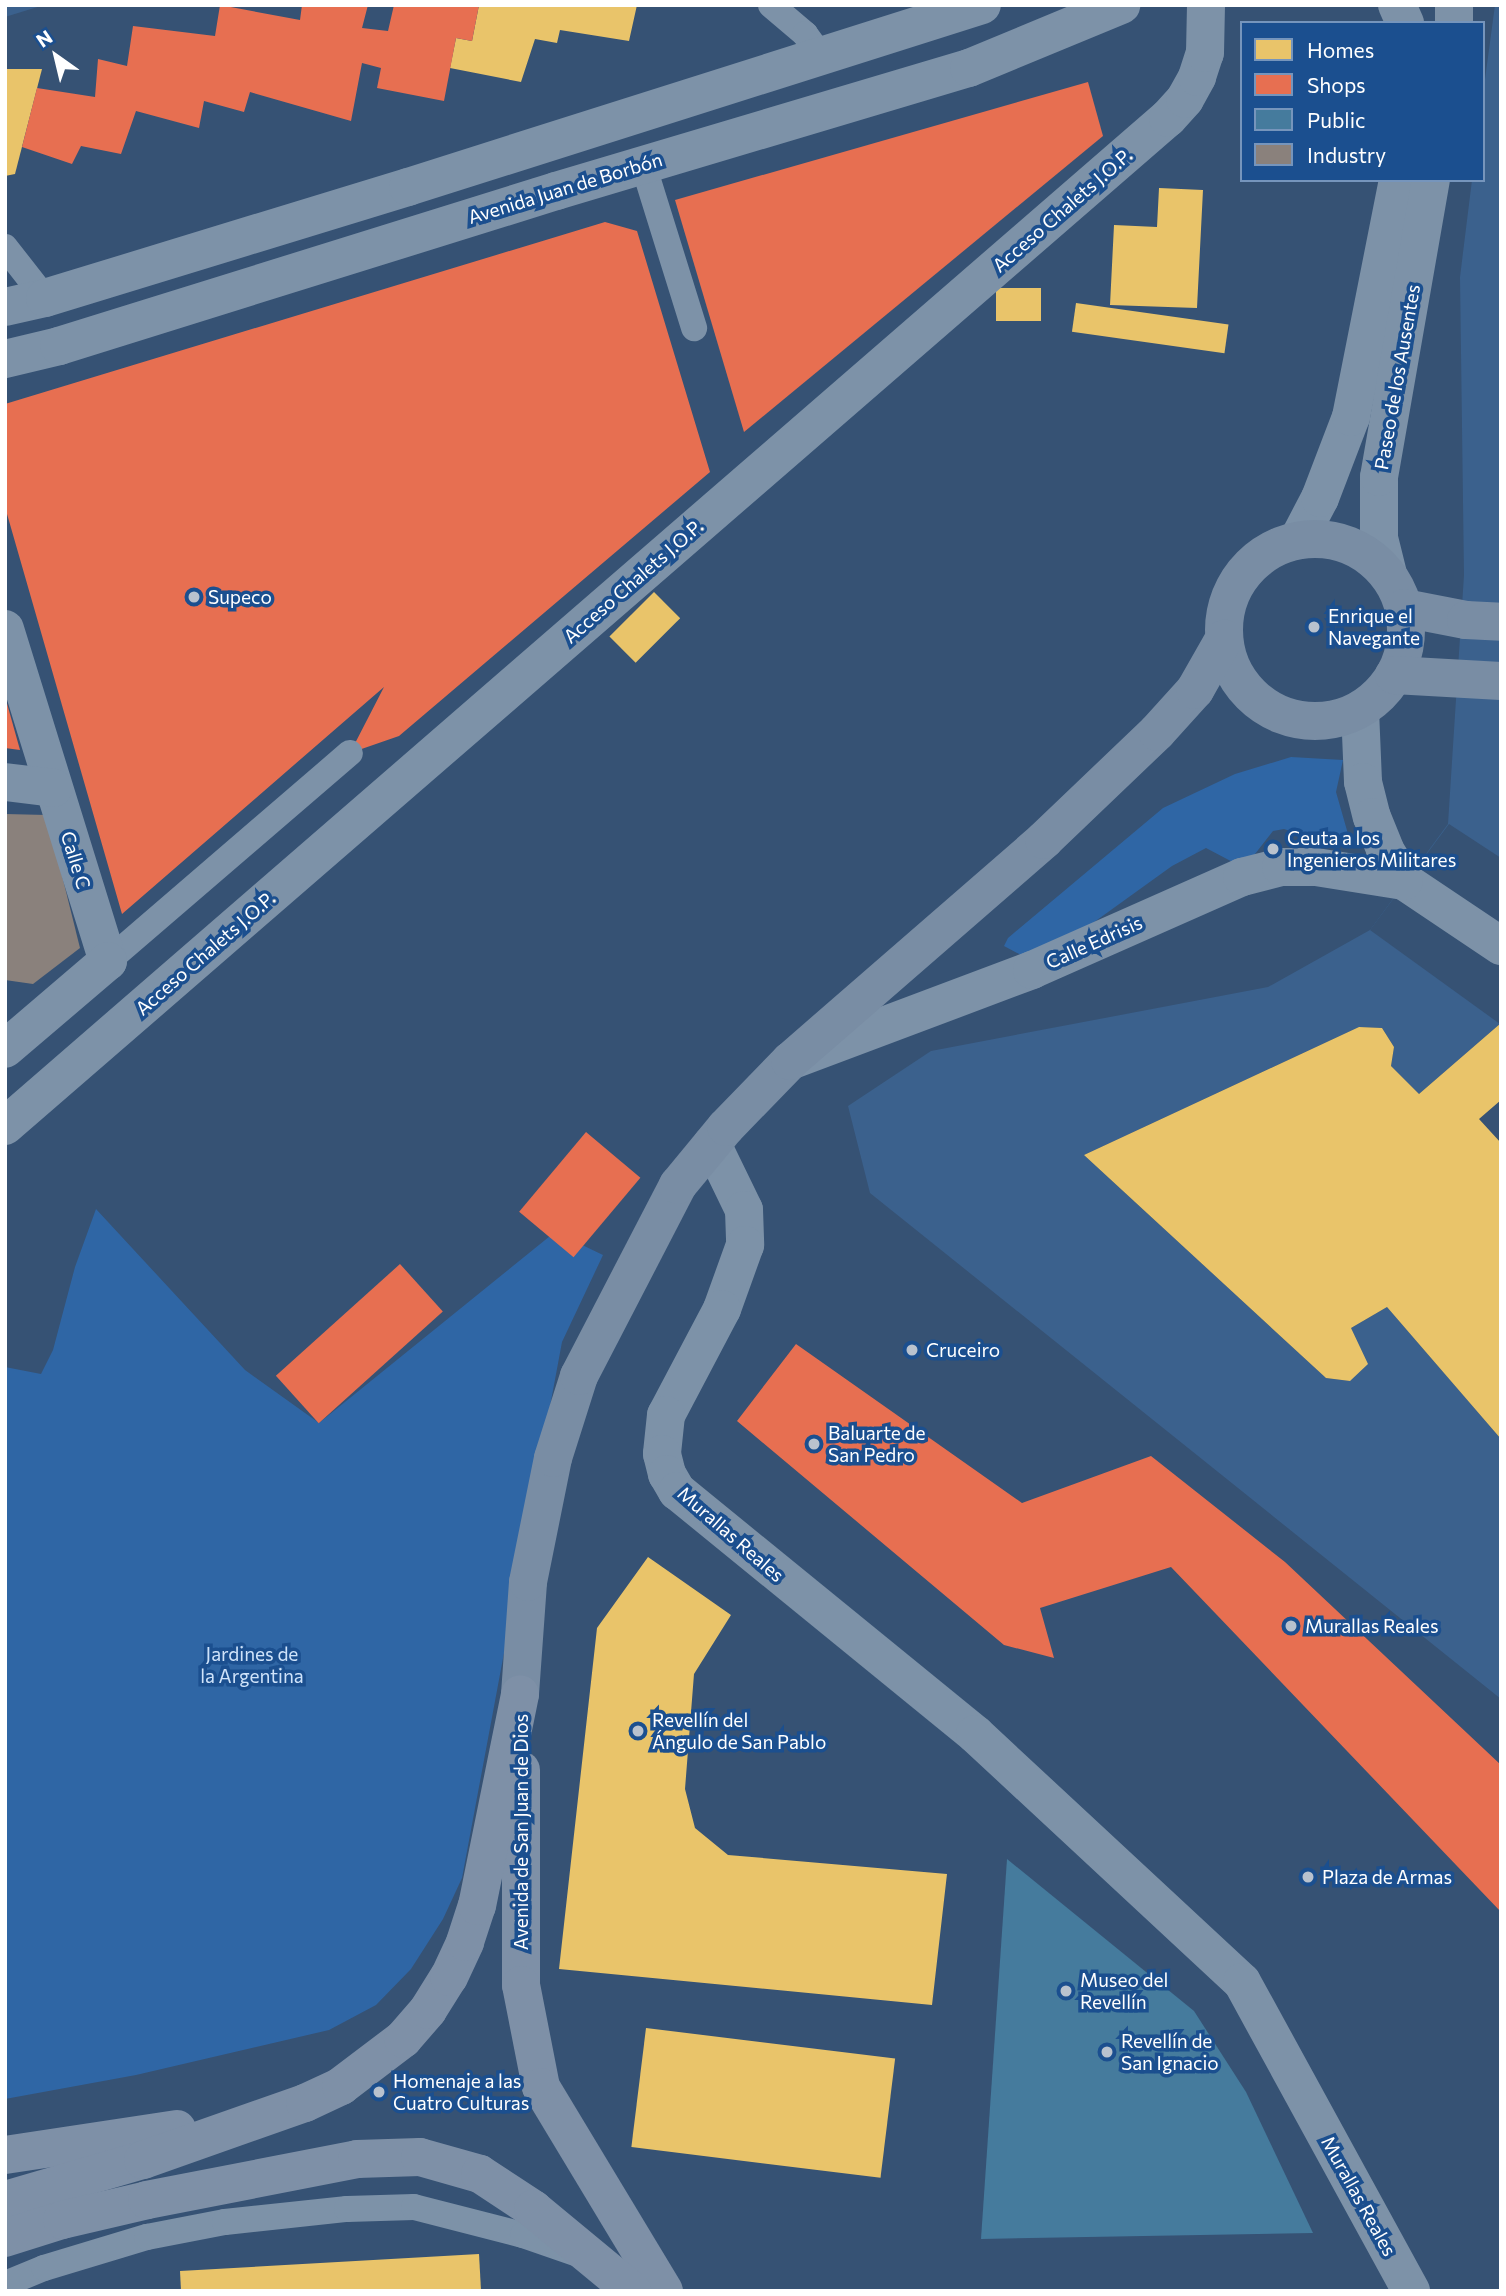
<!DOCTYPE html>
<meta charset="utf-8">
<style>
body{margin:0}
#map{position:relative;width:1506px;height:2296px;overflow:hidden;background:#365274;font-family:Commissioner,sans-serif}
div>[style]{position:absolute}
.green>*{inset:0;background:#2f66a5}
.water>*{inset:0;background:#3b618d}
.pier>*{inset:0;background:#365274}
.homes>*{inset:0;background:#e9c46a;transform-origin:0 0}
.shops>*{inset:0;background:#e76f51;transform-origin:0 0}
.public>*{inset:0;background:#457b9d}
.industry>*{inset:0;background:#8a817c}
.service>*{height:26px;margin:-13px;padding:0 13px;transform-origin:13px;border-radius:13px;background:#7d92a8}
.pedestrian>*{height:38px;margin:-19px;padding:0 19px;transform-origin:19px;border-radius:19px;background:#7d92a8}
.minor>*{height:38px;margin:-19px;padding:0 19px;transform-origin:19px;border-radius:19px;background:#7d92a8}
.tertiary>*{height:38px;margin:-19px;padding:0 19px;transform-origin:19px;border-radius:19px;background:#7d92a8}
.secondary>*{height:38px;margin:-19px;padding:0 19px;transform-origin:19px;border-radius:19px;background:#798da4}
.secondary>.ring{margin:-19px;padding:0;box-sizing:content-box;background:none;border:38px solid #798da4;border-radius:50%}
.trunk>*{height:38px;margin:-19px;padding:0 19px;transform-origin:19px;border-radius:19px;background:#7e90a7}
.dots>*{width:19px;height:19px;translate:-50% -50%;box-sizing:border-box;border:4px solid #1b4f8f;border-radius:50%}
span{translate:-50% -50%;white-space:nowrap;text-align:center;line-height:1.15;-webkit-text-stroke:7px #1b4f8f;paint-order:stroke}
.street-label{font-size:19px;color:#fff}
.poi-label{font-size:19px;color:#fff}
.left{translate:0 -50%;text-align:left}
.park-label{font-size:19px;color:#cfe3fa}
.frame{position:absolute;inset:0;border:7px solid #fff;pointer-events:none}
.legend{position:absolute;left:1240px;top:21px;width:245px;height:161px;box-sizing:border-box;background:#1b4f8f;border:2px solid #7695bc;margin:0;padding:9px 12px;list-style:none;font-size:21px;color:#fff}
.legend li{display:flex;align-items:center;gap:14px;height:35px}
.legend b{width:35px;border:2px solid #7695bc}
.north{position:absolute;left:21px;top:21px;width:70px;height:70px;-webkit-text-stroke:5px #1b4f8f;paint-order:stroke;rotate:326deg;font-size:19px;font-weight:700;line-height:28px;text-align:center;color:#fff}
.north::after{content:'';display:block;margin:auto;width:24px;height:32px;background:#fff;clip-path:polygon(50% 0,100% 100%,50% 72%,0 100%)}
</style>
<div id="map">
<div class="green">
<div style="clip-path:polygon(1291px 757px,1343px 760px,1336px 792px,1350px 841px,1333px 845px,1284px 829px,1273px 831px,1244px 868px,1206px 848px,1172px 866px,1072px 938px,1021px 955px,1004px 946px,1008px 938px,1163px 808px,1235px 774px)"></div>
<div style="clip-path:polygon(96px 1209px,245px 1370px,319px 1423px,555px 1232px,603px 1255px,562px 1342px,462px 1878px,443px 1919px,411px 1969px,376px 2005px,329px 2030px,136px 2075px,5px 2099px,5px 1367px,41px 1374px,53px 1350px,75px 1267px)"></div>
</div>
<div class="water">
<div style="clip-path:polygon(5px 5px,44px 5px,5px 17px)"></div>
<div style="clip-path:polygon(1495px 5px,1501px 5px,1501px 1023px,1419px 1094px,1391px 1066px,1394px 1047px,1382px 1028px,1359px 1027px,1084px 1155px,1326px 1378px,1350px 1381px,1351px 1328px,1387px 1307px,1501px 1439px,1501px 1699px,870px 1193px,848px 1106px,931px 1051px,1268px 987px,1370px 930px,1448px 824px,1464px 575px,1460px 277px,1472px 180px,1483px 180px,1483px 94px)"></div>
</div>
<div class="pier">
<div style="clip-path:polygon(1449px 824px,1501px 858px,1500px 1024px,1370px 930px)"></div>
</div>
<div class="homes">
<div style="clip-path:polygon(479px 5px,637px 5px,629px 41px,560px 30px,557px 43px,535px 39px,521px 82px,450px 68px,456px 38px,472px 41px)"></div>
<div style="clip-path:polygon(5px 69px,42px 69px,15px 174px,5px 176px)"></div>
<div style="clip-path:polygon(1159px 188px,1203px 190px,1197px 308px,1110px 305px,1114px 225px,1157px 227px)"></div>
<div style="left:1041px;top:288px;width:33px;height:45px;rotate:90deg"></div>
<div style="left:1076px;top:303px;width:154px;height:29px;rotate:8deg"></div>
<div style="left:654px;top:592px;width:37px;height:63px;rotate:45deg"></div>
<div style="clip-path:polygon(1501px 1023px,1501px 1100px,1479px 1119px,1501px 1143px,1501px 1439px,1387px 1307px,1351px 1328px,1368px 1364px,1350px 1381px,1326px 1378px,1084px 1155px,1359px 1027px,1382px 1028px,1394px 1047px,1391px 1066px,1419px 1094px)"></div>
<div style="clip-path:polygon(648px 1557px,731px 1615px,694px 1674px,685px 1789px,695px 1828px,728px 1855px,947px 1874px,932px 2005px,559px 1969px,597px 1628px)"></div>
<div style="left:646px;top:2028px;width:251px;height:120px;rotate:7deg"></div>
<div style="clip-path:polygon(479px 2254px,481px 2290px,181px 2291px,180px 2271px)"></div>
</div>
<div class="shops">
<div style="clip-path:polygon(220px 5px,300px 20px,302px 5px,368px 5px,362px 28px,388px 31px,394px 5px,479px 5px,472px 41px,456px 38px,444px 101px,377px 88px,381px 68px,362px 63px,351px 121px,250px 92px,244px 112px,204px 101px,199px 128px,136px 111px,121px 154px,81px 146px,72px 164px,22px 147px,37px 88px,95px 97px,98px 59px,127px 66px,133px 26px,215px 36px)"></div>
<div style="clip-path:polygon(1088px 82px,1103px 136px,744px 432px,675px 200px)"></div>
<div style="clip-path:polygon(605px 222px,637px 231px,710px 472px,399px 736px,350px 753px,384px 687px,122px 914px,5px 507px,5px 404px)"></div>
<div style="clip-path:polygon(6px 700px,20px 750px,5px 748px)"></div>
<div style="left:586px;top:1132px;width:71px;height:104px;rotate:40deg"></div>
<div style="left:400px;top:1264px;width:64px;height:167px;rotate:48deg"></div>
<div style="clip-path:polygon(796px 1344px,1022px 1503px,1151px 1456px,1285px 1562px,1501px 1765px,1501px 1912px,1171px 1567px,1040px 1608px,1054px 1658px,1004px 1645px,737px 1421px)"></div>
</div>
<div class="public">
<div style="clip-path:polygon(1007px 1859px,1194px 2011px,1246px 2092px,1313px 2233px,981px 2239px)"></div>
</div>
<div class="industry">
<div style="clip-path:polygon(5px 814px,47px 815px,80px 948px,33px 984px,5px 980px)"></div>
</div>
<div class="service">
<div style="left:771px;top:5px;width:45px;rotate:40.5deg"></div>
<div style="left:805px;top:34px;width:27px;rotate:54deg"></div>
<div style="left:643px;top:164px;width:172px;rotate:72.7deg"></div>
<div style="left:5px;top:247px;width:65px;rotate:51.9deg"></div>
<div style="left:108px;top:961px;width:319px;rotate:-40.7deg"></div>
<div style="left:5px;top:2284px;width:42px;rotate:-22.3deg"></div>
<div style="left:44px;top:2268px;width:108px;rotate:-16.8deg"></div>
<div style="left:147px;top:2237px;width:79px;rotate:-10.9deg"></div>
<div style="left:225px;top:2222px;width:123px;rotate:-6.1deg"></div>
<div style="left:347px;top:2209px;width:67px;rotate:-1.7deg"></div>
<div style="left:414px;top:2207px;width:113px;rotate:14.4deg"></div>
<div style="left:523px;top:2235px;width:55px;rotate:19.1deg"></div>
</div>
<div class="pedestrian">
<div style="left:712px;top:1144px;width:73px;rotate:64.1deg"></div>
<div style="left:744px;top:1210px;width:35px;rotate:88deg"></div>
<div style="left:745px;top:1245px;width:68px;rotate:109.8deg"></div>
<div style="left:722px;top:1309px;width:120px;rotate:117.8deg"></div>
<div style="left:666px;top:1415px;width:39px;rotate:96deg"></div>
<div style="left:662px;top:1454px;width:21px;rotate:76deg"></div>
<div style="left:667px;top:1474px;width:20px;rotate:60deg"></div>
<div style="left:677px;top:1491px;width:385px;rotate:39.2deg"></div>
<div style="left:975px;top:1734px;width:364px;rotate:42.9deg"></div>
<div style="left:1242px;top:1982px;width:352px;rotate:61.3deg"></div>
</div>
<div class="minor">
<div style="left:1397px;top:5px;width:20px;rotate:66deg"></div>
<div style="left:1454px;top:23px;width:18px;rotate:-90deg"></div>
<div style="left:5px;top:307px;width:41px;rotate:-12.7deg"></div>
<div style="left:45px;top:298px;width:380px;rotate:-17deg"></div>
<div style="left:408px;top:187px;width:602px;rotate:-17.59deg"></div>
<div style="left:5px;top:359px;width:56px;rotate:-13.5deg"></div>
<div style="left:59px;top:346px;width:521px;rotate:-17.32deg"></div>
<div style="left:556px;top:191px;width:431px;rotate:-16.6deg"></div>
<div style="left:969px;top:68px;width:165px;rotate:-22.5deg"></div>
<div style="left:1298px;top:540px;width:47px;rotate:-62.4deg"></div>
<div style="left:1320px;top:498px;width:87px;rotate:-69.1deg"></div>
<div style="left:1351px;top:417px;width:242px;rotate:-78.8deg"></div>
<div style="left:1388px;top:574px;width:37px;rotate:-104deg"></div>
<div style="left:1379px;top:538px;width:61px;rotate:-90deg"></div>
<div style="left:1379px;top:477px;width:302px;rotate:-80.1deg"></div>
<div style="left:5px;top:629px;width:348px;rotate:72.8deg"></div>
<div style="left:108px;top:961px;width:135px;rotate:139.5deg"></div>
<div style="left:5px;top:782px;width:49px;rotate:7deg"></div>
<div style="left:5px;top:1126px;width:1539px;rotate:-40.92deg"></div>
<div style="left:1168px;top:118px;width:25px;rotate:-48deg"></div>
<div style="left:1185px;top:99px;width:25px;rotate:-61deg"></div>
<div style="left:1197px;top:77px;width:25px;rotate:-72deg"></div>
<div style="left:1205px;top:53px;width:48px;rotate:-88.8deg"></div>
</div>
<div class="tertiary">
<div style="left:1360px;top:710px;width:72px;rotate:87.6deg"></div>
<div style="left:1363px;top:782px;width:36px;rotate:76deg"></div>
<div style="left:1372px;top:817px;width:35px;rotate:68deg"></div>
<div style="left:1385px;top:850px;width:36px;rotate:58deg"></div>
<div style="left:1404px;top:881px;width:117px;rotate:33.8deg"></div>
<div style="left:790px;top:1061px;width:259px;rotate:-20.6deg"></div>
<div style="left:1032px;top:970px;width:230px;rotate:-23.9deg"></div>
<div style="left:1242px;top:877px;width:40px;rotate:-14.4deg"></div>
<div style="left:1281px;top:867px;width:35px"></div>
<div style="left:1316px;top:867px;width:89px;rotate:9deg"></div>
</div>
<div class="secondary">
<div class="ring" style="left:1224px;top:539px;width:144px;height:144px"></div>
<div style="left:1404px;top:608px;width:63px;rotate:11deg"></div>
<div style="left:1466px;top:620px;width:35px;rotate:3deg"></div>
<div style="left:1394px;top:675px;width:107px;rotate:3.2deg"></div>
<div style="left:520px;top:1694px;width:112px;rotate:-85.9deg"></div>
<div style="left:528px;top:1582px;width:126px;rotate:-78.6deg"></div>
<div style="left:553px;top:1458px;width:86px;rotate:-72.4deg"></div>
<div style="left:579px;top:1376px;width:215px;rotate:-62.6deg"></div>
<div style="left:678px;top:1185px;width:75px;rotate:-50.4deg"></div>
<div style="left:726px;top:1127px;width:92px;rotate:-45.9deg"></div>
<div style="left:790px;top:1061px;width:337px;rotate:-41deg"></div>
<div style="left:1044px;top:840px;width:156px;rotate:-43.7deg"></div>
<div style="left:1157px;top:732px;width:57px;rotate:-47.9deg"></div>
<div style="left:1195px;top:690px;width:59px;rotate:-60.4deg"></div>
</div>
<div class="trunk">
<div style="left:521px;top:1770px;width:215px;rotate:90deg"></div>
<div style="left:521px;top:1985px;width:104px;rotate:78.9deg"></div>
<div style="left:541px;top:2087px;width:238px;rotate:58.9deg"></div>
<div style="left:5px;top:2155px;width:174px;rotate:-8.6deg"></div>
<div style="left:5px;top:2200px;width:144px;rotate:-16.2deg"></div>
<div style="left:143px;top:2160px;width:172px;rotate:-19.4deg"></div>
<div style="left:305px;top:2103px;width:40px;rotate:-25deg"></div>
<div style="left:341px;top:2086px;width:78px;rotate:-37.2deg"></div>
<div style="left:403px;top:2039px;width:38px;rotate:-49deg"></div>
<div style="left:428px;top:2010px;width:39px;rotate:-58deg"></div>
<div style="left:449px;top:1977px;width:38px;rotate:-65deg"></div>
<div style="left:465px;top:1942px;width:38px;rotate:-72deg"></div>
<div style="left:477px;top:1906px;width:216px;rotate:-78.5deg"></div>
<div style="left:5px;top:2238px;width:60px;rotate:-17.5deg"></div>
<div style="left:62px;top:2220px;width:87px;rotate:-13.2deg"></div>
<div style="left:147px;top:2200px;width:214px;rotate:-11deg"></div>
<div style="left:357px;top:2159px;width:63px;rotate:-1.8deg"></div>
<div style="left:420px;top:2157px;width:62px;rotate:15.8deg"></div>
<div style="left:480px;top:2174px;width:64px;rotate:33.4deg"></div>
<div style="left:533px;top:2209px;width:129px;rotate:39.6deg"></div>
</div>
<div class="dots">
<div style="left:194px;top:597px;background:#b9c2ce"></div>
<div style="left:1314px;top:627px;background:#b9c2ce"></div>
<div style="left:1273px;top:849px;background:#b9c2ce"></div>
<div style="left:912px;top:1350px;background:#b9c2ce"></div>
<div style="left:814px;top:1444px;background:#b9c2ce"></div>
<div style="left:1291px;top:1626px;background:#b9c2ce"></div>
<div style="left:638px;top:1731px;background:#b9c2ce"></div>
<div style="left:1308px;top:1877px;background:#b9c2ce"></div>
<div style="left:1066px;top:1991px;background:#b9c2ce"></div>
<div style="left:1107px;top:2052px;background:#b9c2ce"></div>
<div style="left:379px;top:2092px;background:#b9c2ce"></div>
</div>
<div class="street-label">
<span style="left:565px;top:188px;rotate:-17deg">Avenida Juan de Borbón</span>
<span style="left:1062px;top:210px;rotate:-41deg">Acceso Chalets J.O.P.</span>
<span style="left:1397px;top:377px;rotate:-80deg">Paseo de los Ausentes</span>
<span style="left:633px;top:581px;rotate:-41deg">Acceso Chalets J.O.P.</span>
<span style="left:76px;top:860px;rotate:73deg">Calle C</span>
<span style="left:1094px;top:942px;rotate:-24deg">Calle Edrisis</span>
<span style="left:205px;top:953px;rotate:-41deg">Acceso Chalets J.O.P.</span>
<span style="left:731px;top:1534px;rotate:41deg">Murallas Reales</span>
<span style="left:521px;top:1832px;rotate:-90deg">Avenida de San Juan de Dios</span>
<span style="left:1359px;top:2196px;rotate:61deg">Murallas Reales</span>
</div>
<div class="poi-label">
<span class="left" style="left:208px;top:597px">Supeco</span>
<span class="left" style="left:1328px;top:627px">Enrique el<br>Navegante</span>
<span class="left" style="left:1287px;top:849px">Ceuta a los<br>Ingenieros Militares</span>
<span class="left" style="left:926px;top:1350px">Cruceiro</span>
<span class="left" style="left:828px;top:1444px">Baluarte de<br>San Pedro</span>
<span class="left" style="left:1305px;top:1626px">Murallas Reales</span>
<span class="left" style="left:652px;top:1731px">Revellín del<br>Ángulo de San Pablo</span>
<span class="left" style="left:1322px;top:1877px">Plaza de Armas</span>
<span class="left" style="left:1080px;top:1991px">Museo del<br>Revellín</span>
<span class="left" style="left:1121px;top:2052px">Revellín de<br>San Ignacio</span>
<span class="left" style="left:393px;top:2092px">Homenaje a las<br>Cuatro Culturas</span>
</div>
<div class="park-label">
<span style="left:252px;top:1665px">Jardines de<br>la Argentina</span>
</div>
<div class="frame"></div>
<ul class="legend">
<li><b style="height:19px;background:#e9c46a"></b>Homes</li>
<li><b style="height:19px;background:#e76f51"></b>Shops</li>
<li><b style="height:19px;background:#457b9d"></b>Public</li>
<li><b style="height:19px;background:#8a817c"></b>Industry</li>
</ul>
<div class="north">N</div>
</div>
